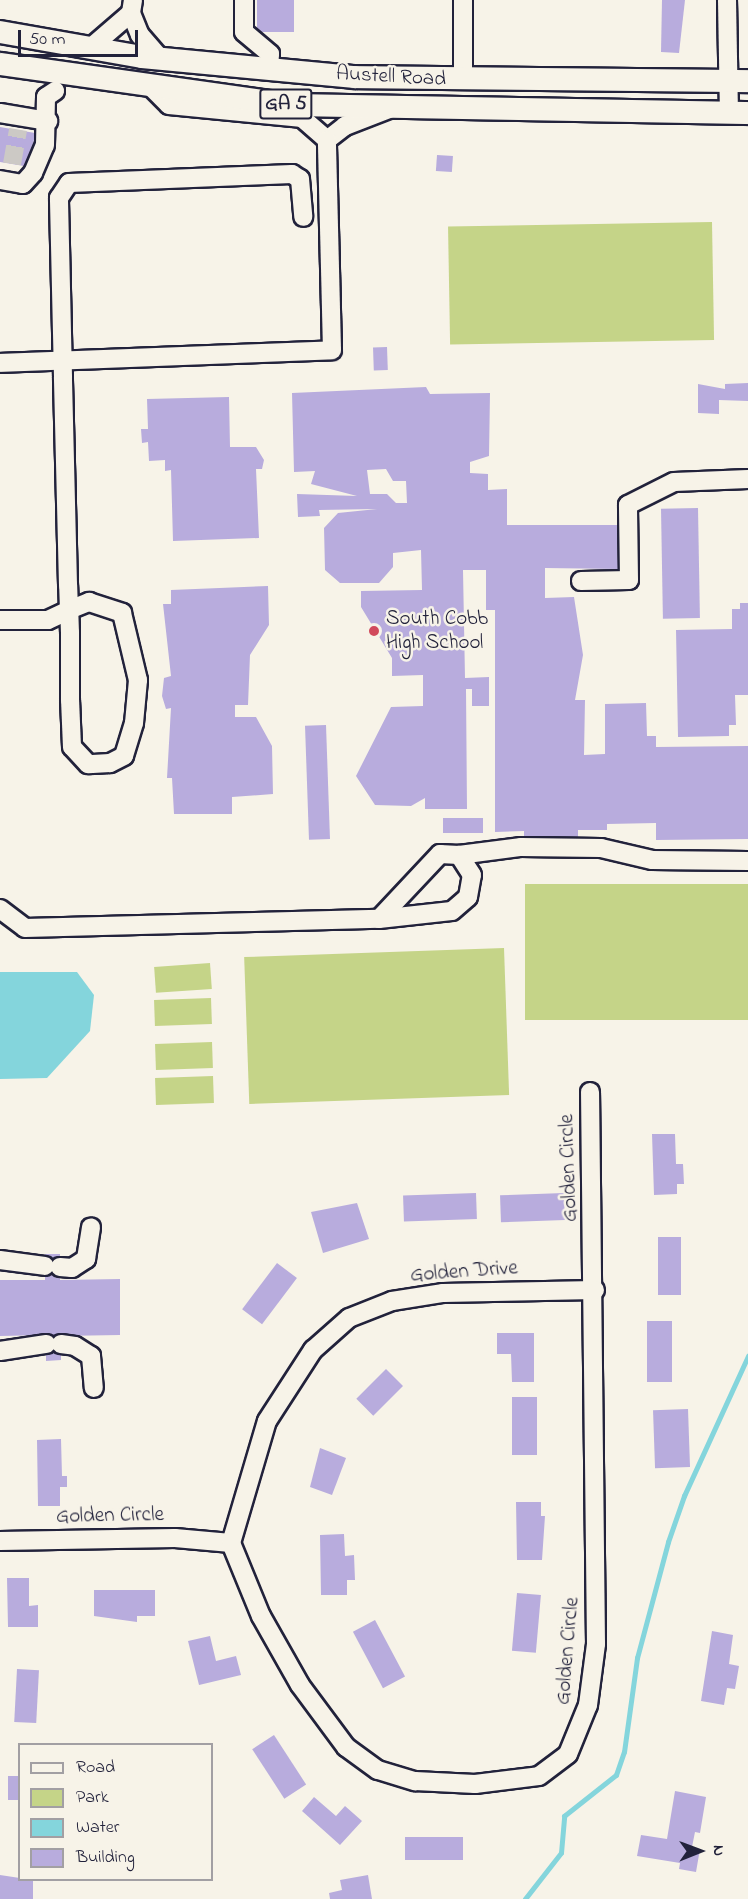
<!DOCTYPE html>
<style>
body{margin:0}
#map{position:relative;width:748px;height:1899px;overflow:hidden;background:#f7f3e8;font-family:"Indie Flower",sans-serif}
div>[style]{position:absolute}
.green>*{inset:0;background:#c5d488;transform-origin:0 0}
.water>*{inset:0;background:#84d5dc}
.stream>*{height:4.5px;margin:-2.25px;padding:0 2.25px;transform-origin:2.25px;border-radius:2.25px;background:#84d5dc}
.building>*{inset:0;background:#b8acdd;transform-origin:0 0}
.minor-tunnel>*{height:18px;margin-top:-9px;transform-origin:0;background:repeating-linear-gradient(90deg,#ccc9c5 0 18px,transparent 0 27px)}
.roads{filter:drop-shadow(2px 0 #22223b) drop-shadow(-2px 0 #22223b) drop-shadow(0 2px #22223b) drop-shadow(0 -2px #22223b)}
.minor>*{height:18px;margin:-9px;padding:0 9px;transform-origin:9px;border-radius:9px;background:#f7f3e8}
.major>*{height:22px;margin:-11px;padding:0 11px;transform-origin:11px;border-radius:11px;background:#f7f3e8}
.dots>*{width:16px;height:16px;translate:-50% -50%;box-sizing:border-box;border:3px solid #f7f3e8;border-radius:50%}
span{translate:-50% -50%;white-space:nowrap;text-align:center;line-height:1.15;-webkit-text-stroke:5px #f7f3e8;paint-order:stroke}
.shield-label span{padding:2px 4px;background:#f7f3e8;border:2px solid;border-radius:4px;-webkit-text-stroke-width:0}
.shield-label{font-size:20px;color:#22223b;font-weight:700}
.street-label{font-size:21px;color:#22223b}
.poi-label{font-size:21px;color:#22223b}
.left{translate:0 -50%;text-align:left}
.legend{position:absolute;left:18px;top:1743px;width:195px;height:138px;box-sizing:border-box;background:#f7f3e8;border:2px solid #a29fa3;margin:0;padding:8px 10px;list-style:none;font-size:18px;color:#22223b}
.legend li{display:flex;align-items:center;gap:12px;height:30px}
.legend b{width:30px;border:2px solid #a29fa3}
.north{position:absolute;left:670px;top:1821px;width:60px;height:60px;-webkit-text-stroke:4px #f7f3e8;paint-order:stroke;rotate:89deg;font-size:16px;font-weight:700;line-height:24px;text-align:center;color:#22223b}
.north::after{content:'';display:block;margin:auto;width:21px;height:27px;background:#22223b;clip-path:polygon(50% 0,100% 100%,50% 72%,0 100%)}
.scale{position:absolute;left:18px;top:30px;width:120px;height:27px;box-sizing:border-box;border:3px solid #22223b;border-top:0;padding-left:8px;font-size:18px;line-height:21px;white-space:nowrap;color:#22223b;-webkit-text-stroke:4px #f7f3e8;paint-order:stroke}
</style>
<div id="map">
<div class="green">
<div style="left:712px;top:222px;width:118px;height:264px;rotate:89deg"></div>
<div style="left:748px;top:884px;width:136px;height:223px;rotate:90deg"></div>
<div style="left:504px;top:948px;width:147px;height:260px;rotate:88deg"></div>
<div style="left:210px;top:963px;width:26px;height:56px;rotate:86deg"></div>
<div style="left:211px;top:998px;width:26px;height:57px;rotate:88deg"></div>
<div style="left:212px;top:1042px;width:26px;height:57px;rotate:88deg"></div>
<div style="left:213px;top:1076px;width:27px;height:58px;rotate:88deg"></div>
</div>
<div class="water">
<div style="clip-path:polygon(0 972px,77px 972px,94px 995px,90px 1031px,47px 1078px,0 1079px)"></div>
</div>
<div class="stream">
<div style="left:525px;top:1899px;width:58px;rotate:-52deg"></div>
<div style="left:561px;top:1853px;width:37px;rotate:-85deg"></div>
<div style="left:564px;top:1816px;width:66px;rotate:-38.3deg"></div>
<div style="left:616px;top:1775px;width:24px;rotate:-71deg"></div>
<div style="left:624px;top:1752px;width:95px;rotate:-82.1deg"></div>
<div style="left:637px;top:1658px;width:120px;rotate:-75deg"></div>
<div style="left:668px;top:1542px;width:49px;rotate:-70.8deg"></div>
<div style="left:684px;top:1496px;width:154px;rotate:-65.4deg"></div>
</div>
<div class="building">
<div style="left:257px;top:0;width:37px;height:32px"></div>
<div style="clip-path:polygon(662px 0,685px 0,679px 53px,661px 52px)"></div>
<div style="clip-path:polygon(0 127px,35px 133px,30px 167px,0 162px)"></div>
<div style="left:437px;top:155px;width:16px;height:16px;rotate:4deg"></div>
<div style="left:387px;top:347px;width:23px;height:14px;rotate:88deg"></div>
<div style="clip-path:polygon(748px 383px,748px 401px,719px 400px,719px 414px,698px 413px,698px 384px,725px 389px,725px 384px)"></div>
<div style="clip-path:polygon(evenodd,426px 387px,430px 394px,490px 393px,489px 456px,470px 462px,470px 473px,488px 474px,488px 490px,507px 489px,507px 525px,617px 525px,618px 569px,545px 568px,545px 598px,574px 597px,583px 655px,575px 700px,585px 700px,584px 755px,605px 754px,605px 704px,646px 703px,647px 736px,656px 736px,656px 747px,748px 746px,748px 839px,656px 840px,656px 823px,607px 824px,607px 830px,578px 830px,578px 842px,524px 843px,524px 831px,495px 832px,495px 610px,486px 610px,486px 570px,463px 570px,465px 678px,489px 677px,489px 706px,472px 706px,472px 689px,466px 689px,467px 809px,425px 809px,425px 798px,411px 806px,375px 805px,356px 776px,391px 707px,423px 706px,423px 675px,392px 676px,392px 658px,361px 607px,361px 591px,422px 590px,421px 550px,393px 553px,393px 567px,379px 583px,340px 583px,325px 570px,324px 528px,338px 513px,377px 509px,319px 510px,320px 516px,298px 517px,297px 494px,357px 496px,311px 484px,315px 471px,294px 472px,292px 393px,426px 387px,386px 469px,393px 481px,406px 481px,407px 503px,396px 503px,387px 494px,370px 494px,367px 470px,386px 469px)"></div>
<div style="clip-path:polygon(229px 397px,230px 447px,256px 447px,264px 460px,262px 469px,256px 469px,259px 538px,173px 541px,171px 470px,165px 471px,165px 460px,149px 461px,148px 442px,142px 443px,141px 429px,148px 429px,147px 399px)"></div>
<div style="left:698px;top:508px;width:110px;height:37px;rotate:89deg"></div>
<div style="clip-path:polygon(268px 586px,269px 625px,250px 655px,248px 705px,235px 705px,235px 717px,256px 717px,272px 746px,273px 794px,232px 797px,232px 814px,174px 814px,172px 778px,167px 778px,171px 708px,166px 709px,162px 696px,164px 678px,171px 676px,163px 604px,171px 604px,171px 590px)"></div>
<div style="clip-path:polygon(740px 603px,748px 603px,748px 695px,735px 695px,736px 725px,729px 725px,729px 736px,678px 737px,676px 630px,732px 629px,732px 609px,740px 609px)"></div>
<div style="left:326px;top:725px;width:114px;height:21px;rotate:88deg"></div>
<div style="left:443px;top:818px;width:40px;height:15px"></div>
<div style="clip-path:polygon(652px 1134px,675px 1134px,676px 1164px,683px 1164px,684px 1184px,677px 1184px,677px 1194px,654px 1195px)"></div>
<div style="left:476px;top:1193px;width:26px;height:73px;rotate:88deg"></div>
<div style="left:564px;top:1193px;width:27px;height:64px;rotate:88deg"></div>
<div style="clip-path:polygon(357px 1203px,369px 1239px,323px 1253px,311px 1212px)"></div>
<div style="left:658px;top:1237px;width:23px;height:58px"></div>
<div style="clip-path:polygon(45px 1254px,60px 1254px,60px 1280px,120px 1279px,120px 1335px,61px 1336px,61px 1360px,46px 1361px,46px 1335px,0 1336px,0 1280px,45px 1280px)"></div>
<div style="left:277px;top:1263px;width:25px;height:58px;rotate:37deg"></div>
<div style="left:647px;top:1321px;width:25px;height:61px"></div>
<div style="clip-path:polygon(497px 1333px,534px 1333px,534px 1382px,512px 1382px,511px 1354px,497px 1354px)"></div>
<div style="left:386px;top:1369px;width:24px;height:42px;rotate:45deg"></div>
<div style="left:512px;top:1397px;width:25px;height:58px"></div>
<div style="left:688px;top:1409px;width:58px;height:35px;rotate:88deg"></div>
<div style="clip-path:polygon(61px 1439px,62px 1476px,67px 1476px,67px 1487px,60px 1487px,60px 1506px,38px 1506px,37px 1440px)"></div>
<div style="clip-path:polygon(320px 1448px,346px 1458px,332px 1495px,310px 1487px)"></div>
<div style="clip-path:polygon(516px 1502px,541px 1502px,541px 1516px,545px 1516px,542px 1560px,517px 1560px)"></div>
<div style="clip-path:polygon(344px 1534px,345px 1556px,354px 1555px,355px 1580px,347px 1580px,347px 1595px,321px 1595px,320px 1535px)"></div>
<div style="clip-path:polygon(7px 1578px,29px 1578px,29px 1606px,38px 1605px,38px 1627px,8px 1627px)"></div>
<div style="clip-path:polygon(94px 1590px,155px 1590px,155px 1616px,137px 1616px,137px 1622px,94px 1616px)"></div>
<div style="left:517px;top:1593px;width:24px;height:58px;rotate:5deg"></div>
<div style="left:375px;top:1620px;width:64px;height:25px;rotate:62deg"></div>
<div style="clip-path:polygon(712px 1631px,733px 1635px,729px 1664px,739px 1666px,735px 1689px,727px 1688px,724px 1705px,701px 1701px)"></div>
<div style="clip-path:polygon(210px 1636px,216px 1661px,236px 1656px,241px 1675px,199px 1685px,188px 1641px)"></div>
<div style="left:17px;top:1669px;width:22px;height:53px;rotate:3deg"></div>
<div style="left:274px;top:1735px;width:59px;height:26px;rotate:57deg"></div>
<div style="left:8px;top:1776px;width:12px;height:24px"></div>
<div style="clip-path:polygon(675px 1791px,706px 1797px,700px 1833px,695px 1832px,692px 1847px,700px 1849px,696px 1872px,679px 1869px,680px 1863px,637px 1856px,641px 1835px,667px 1839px)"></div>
<div style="clip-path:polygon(314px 1797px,336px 1816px,345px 1806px,362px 1821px,340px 1845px,302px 1811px)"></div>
<div style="left:405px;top:1837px;width:58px;height:23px"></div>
<div style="clip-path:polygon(0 1875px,33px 1880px,33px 1899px,0 1899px)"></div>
<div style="clip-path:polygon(368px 1875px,372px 1899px,330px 1899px,329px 1893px,342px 1890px,340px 1880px)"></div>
</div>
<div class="minor-tunnel">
<div style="left:12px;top:164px;width:35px;rotate:-80deg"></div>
</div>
<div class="roads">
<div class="minor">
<div style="left:133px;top:0;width:13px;rotate:99deg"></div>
<div style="left:131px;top:13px;width:24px;rotate:68deg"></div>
<div style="left:140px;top:35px;width:32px;rotate:49deg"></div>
<div style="left:244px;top:0;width:32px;rotate:90deg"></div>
<div style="left:244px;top:32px;width:34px;rotate:40deg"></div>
<div style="left:270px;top:54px;width:16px;rotate:94deg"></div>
<div style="left:727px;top:0;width:113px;rotate:89deg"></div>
<div style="left:89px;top:49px;width:55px;rotate:-40.6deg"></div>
<div style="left:463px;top:80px;width:80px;rotate:-90deg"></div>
<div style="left:151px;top:87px;width:25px;rotate:45deg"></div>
<div style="left:169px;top:105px;width:134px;rotate:5.6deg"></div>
<div style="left:302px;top:118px;width:33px;rotate:41deg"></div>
<div style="left:327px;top:140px;width:23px;rotate:-38deg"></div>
<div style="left:345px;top:126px;width:47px;rotate:-21.1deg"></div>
<div style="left:0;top:113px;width:49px;rotate:9.5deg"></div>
<div style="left:0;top:180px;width:23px;rotate:10deg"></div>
<div style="left:23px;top:184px;width:15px;rotate:-48deg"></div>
<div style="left:33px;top:173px;width:30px;rotate:-67deg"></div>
<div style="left:45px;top:145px;width:48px;rotate:-88.8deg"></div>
<div style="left:46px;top:97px;width:11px;rotate:-34deg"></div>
<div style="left:0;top:363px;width:332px;rotate:-2.2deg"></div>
<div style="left:332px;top:350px;width:210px;rotate:-91.4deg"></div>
<div style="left:581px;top:581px;width:48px;rotate:-1.2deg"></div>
<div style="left:629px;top:580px;width:75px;rotate:-90.8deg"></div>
<div style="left:628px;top:505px;width:51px;rotate:-26.6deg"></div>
<div style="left:674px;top:482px;width:74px;rotate:-2.3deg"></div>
<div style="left:0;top:620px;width:48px"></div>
<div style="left:48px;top:620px;width:23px;rotate:-25deg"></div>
<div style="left:69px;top:610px;width:22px;rotate:-22deg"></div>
<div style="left:89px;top:602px;width:35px;rotate:18deg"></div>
<div style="left:122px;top:613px;width:69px;rotate:76.6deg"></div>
<div style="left:138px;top:680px;width:43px;rotate:95.3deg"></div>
<div style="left:134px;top:723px;width:34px;rotate:107deg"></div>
<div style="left:124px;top:756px;width:16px;rotate:153deg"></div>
<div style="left:110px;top:763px;width:22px;rotate:177deg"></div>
<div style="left:88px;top:764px;width:23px;rotate:-133deg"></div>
<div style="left:72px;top:747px;width:47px;rotate:-92.4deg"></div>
<div style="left:70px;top:700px;width:67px;rotate:-90deg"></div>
<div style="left:70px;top:633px;width:23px;rotate:-92deg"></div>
<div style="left:69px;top:610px;width:25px;rotate:-92deg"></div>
<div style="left:68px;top:585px;width:208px;rotate:-91.4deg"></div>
<div style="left:63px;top:377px;width:179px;rotate:-91.3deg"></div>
<div style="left:59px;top:198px;width:18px;rotate:-56deg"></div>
<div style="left:69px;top:183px;width:223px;rotate:-2.3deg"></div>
<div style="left:292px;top:174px;width:9px;rotate:32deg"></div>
<div style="left:300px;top:179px;width:38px;rotate:85deg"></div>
<div style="left:459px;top:855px;width:63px;rotate:-7.4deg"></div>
<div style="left:521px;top:847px;width:80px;rotate:0.7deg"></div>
<div style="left:601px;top:848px;width:52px;rotate:13.2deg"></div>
<div style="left:652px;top:860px;width:96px;rotate:0.6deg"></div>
<div style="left:0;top:909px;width:31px;rotate:37deg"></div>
<div style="left:25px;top:928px;width:354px;rotate:-1.5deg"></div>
<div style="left:379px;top:919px;width:73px;rotate:-6.3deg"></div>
<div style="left:452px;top:911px;width:21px;rotate:-41deg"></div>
<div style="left:468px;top:897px;width:22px;rotate:-80deg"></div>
<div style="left:472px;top:875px;width:24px;rotate:-123deg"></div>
<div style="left:459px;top:855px;width:19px;rotate:-177deg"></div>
<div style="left:440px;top:854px;width:89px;rotate:133.2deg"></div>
<div style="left:0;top:1260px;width:45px;rotate:7.6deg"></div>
<div style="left:60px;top:1267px;width:12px;rotate:5deg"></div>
<div style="left:72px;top:1268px;width:17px;rotate:-33deg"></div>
<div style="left:86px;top:1259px;width:32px;rotate:-81deg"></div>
<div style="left:61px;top:1344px;width:14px;rotate:8deg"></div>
<div style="left:75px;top:1346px;width:19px;rotate:32deg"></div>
<div style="left:91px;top:1356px;width:32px;rotate:85deg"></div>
<div style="left:0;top:1351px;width:47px;rotate:-8.7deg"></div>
<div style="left:0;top:1541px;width:175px;rotate:-1deg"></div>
<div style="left:175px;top:1538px;width:56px;rotate:5.1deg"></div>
<div style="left:231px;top:1543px;width:79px;rotate:67.7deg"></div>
<div style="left:261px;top:1616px;width:79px;rotate:60.5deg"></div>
<div style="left:300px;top:1685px;width:77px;rotate:53.4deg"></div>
<div style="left:346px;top:1747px;width:39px;rotate:36deg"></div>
<div style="left:378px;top:1770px;width:39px;rotate:17deg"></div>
<div style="left:415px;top:1781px;width:60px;rotate:2.9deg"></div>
<div style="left:475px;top:1784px;width:64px;rotate:-7.1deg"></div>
<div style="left:539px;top:1776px;width:36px;rotate:-37deg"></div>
<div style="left:568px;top:1754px;width:53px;rotate:-67.8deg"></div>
<div style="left:588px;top:1705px;width:62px;rotate:-82.5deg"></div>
<div style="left:596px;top:1644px;width:552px;rotate:-90.62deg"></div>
<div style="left:231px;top:1543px;width:127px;rotate:-73.6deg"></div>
<div style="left:267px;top:1421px;width:85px;rotate:-57.1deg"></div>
<div style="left:313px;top:1350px;width:48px;rotate:-41.6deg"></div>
<div style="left:349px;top:1318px;width:46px;rotate:-21.6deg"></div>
<div style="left:392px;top:1301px;width:52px;rotate:-8.9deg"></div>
<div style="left:443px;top:1293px;width:152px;rotate:-1.1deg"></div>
</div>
<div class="major">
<div style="left:0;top:32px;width:144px;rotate:10deg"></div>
<div style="left:142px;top:57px;width:214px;rotate:5.4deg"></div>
<div style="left:355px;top:77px;width:393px;rotate:0.6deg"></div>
<div style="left:0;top:64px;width:293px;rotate:8deg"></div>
<div style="left:290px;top:105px;width:458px;rotate:1deg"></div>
</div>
</div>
<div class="dots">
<div style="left:374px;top:631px;background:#d1495b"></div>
</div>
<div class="shield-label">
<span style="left:286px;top:104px">GA 5</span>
</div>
<div class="street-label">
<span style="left:391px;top:77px;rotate:3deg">Austell Road</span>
<span style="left:569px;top:1168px;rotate:-92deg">Golden Circle</span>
<span style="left:464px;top:1272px;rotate:-4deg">Golden Drive</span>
<span style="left:110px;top:1516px;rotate:-1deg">Golden Circle</span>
<span style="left:568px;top:1651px;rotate:-85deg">Golden Circle</span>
</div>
<div class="poi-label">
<span class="left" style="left:386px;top:631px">South Cobb<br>High School</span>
</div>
<ul class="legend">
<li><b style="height:8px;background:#f7f3e8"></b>Road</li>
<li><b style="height:16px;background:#c5d488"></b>Park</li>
<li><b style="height:16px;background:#84d5dc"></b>Water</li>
<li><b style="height:16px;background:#b8acdd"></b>Building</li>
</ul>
<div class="north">N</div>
<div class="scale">50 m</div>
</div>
